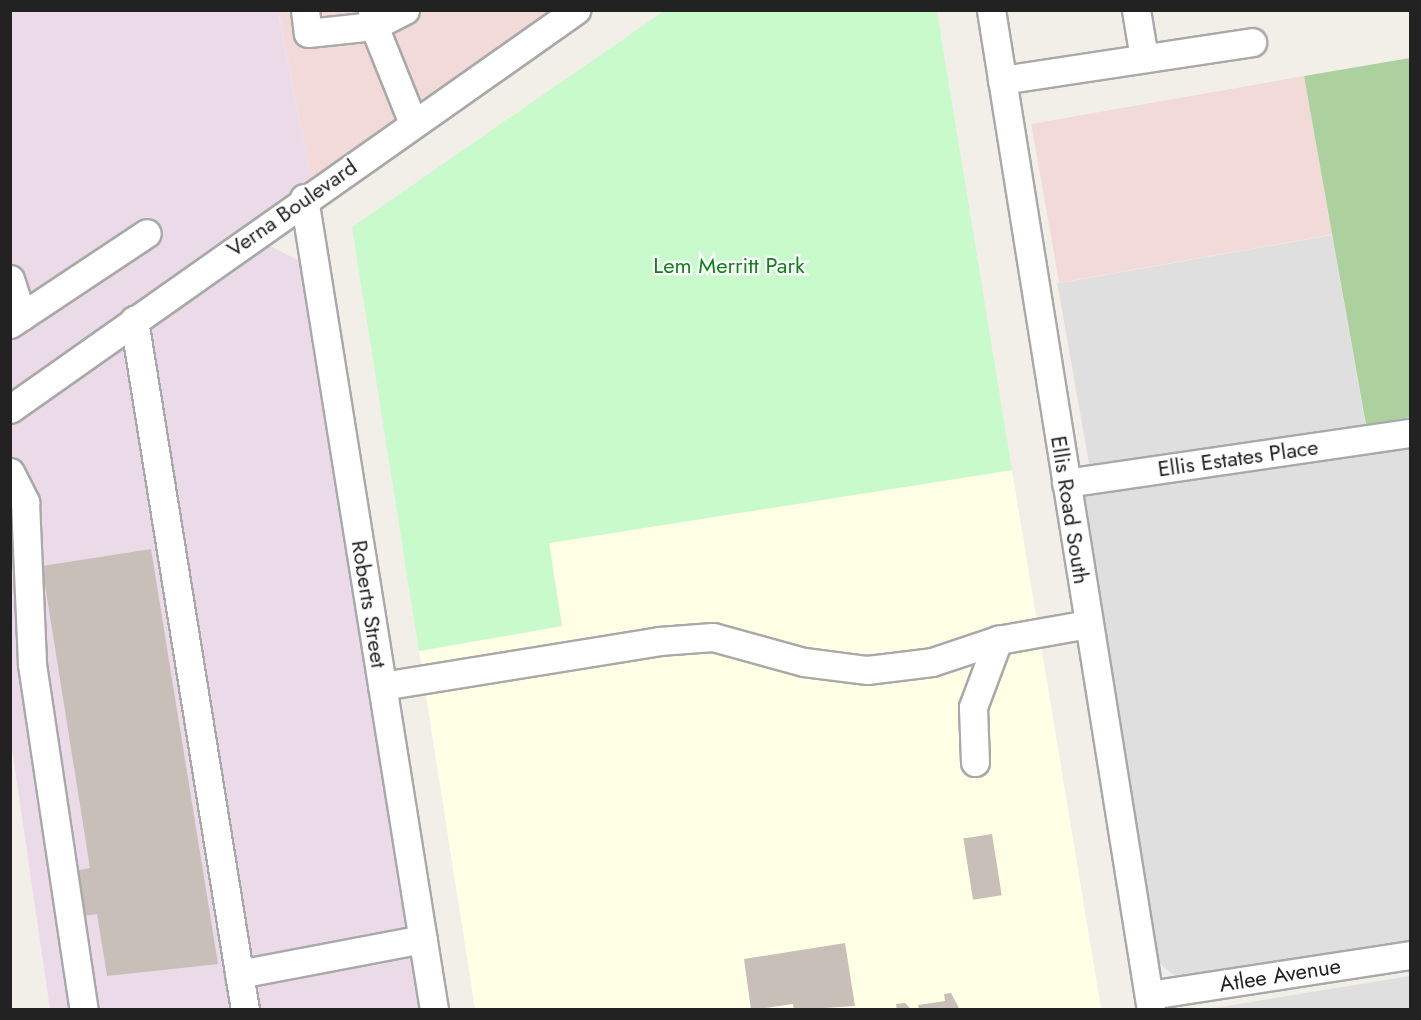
<!DOCTYPE html>
<style>
body{margin:0}
#map{position:relative;width:1421px;height:1020px;overflow:hidden;background:#f2efe9;font-family:Jost,sans-serif}
div>[style]{position:absolute}
.residential>*{inset:0;background:#e0dfdf;transform-origin:0 0}
.commercial>*{inset:0;background:#f2dad9;transform-origin:0 0}
.industrial>*{inset:0;background:#ebdbe8}
.education>*{inset:0;background:#ffffe5}
.forest>*{inset:0;background:#add19e}
.park>*{inset:0;background:#c8facc}
.building>*{inset:0;background:#c7bfb8;transform-origin:0 0}
.roads{filter:drop-shadow(2px 0 #a9a9a9) drop-shadow(-2px 0 #a9a9a9) drop-shadow(0 2px #a9a9a9) drop-shadow(0 -2px #a9a9a9)}
.minor>*{height:27px;margin:-13.5px;padding:0 13.5px;transform-origin:13.5px;border-radius:13.5px;background:#fff}
span{translate:-50% -50%;white-space:nowrap;text-align:center;line-height:1.15;-webkit-text-stroke:4.5px #fff;paint-order:stroke}
.street-label{font-size:22px;color:#222}
.park-label{font-size:22px;color:#0c8416}
.frame{position:absolute;inset:0;border:12px solid #222;pointer-events:none}
</style>
<div id="map">
<div class="residential">
<div style="left:1332px;top:235px;width:193px;height:279px;rotate:80deg"></div>
<div style="clip-path:polygon(1410px 439px,1410px 942px,1180px 980px,1155px 960px,1085px 494px)"></div>
<div style="clip-path:polygon(1410px 976px,1410px 1009px,1208px 1009px)"></div>
</div>
<div class="commercial">
<div style="clip-path:polygon(278px 10px,552px 11px,311px 178px)"></div>
<div style="left:1304px;top:76px;width:161px;height:277px;rotate:80deg"></div>
</div>
<div class="industrial">
<div style="clip-path:polygon(11px 11px,278px 11px,311px 178px,11px 397px)"></div>
<div style="clip-path:polygon(270px 246px,298px 260px,303px 272px,426px 1009px,50px 1009px,10px 735px,10px 426px)"></div>
</div>
<div class="education">
<div style="clip-path:polygon(1012px 470px,1101px 1009px,475px 1009px,419px 651px,562px 626px,548px 543px)"></div>
</div>
<div class="forest">
<div style="clip-path:polygon(1410px 58px,1410px 417px,1366px 425px,1304px 76px)"></div>
</div>
<div class="park">
<div style="clip-path:polygon(664px 11px,937px 11px,1012px 470px,549px 543px,562px 626px,419px 651px,352px 227px)"></div>
</div>
<div class="building">
<div style="clip-path:polygon(151px 549px,218px 964px,107px 976px,97px 914px,78px 917px,70px 872px,90px 868px,42px 566px)"></div>
<div style="left:992px;top:834px;width:62px;height:29px;rotate:81deg"></div>
<div style="clip-path:polygon(845px 943px,855px 1006px,794px 1010px,793px 1004px,751px 1010px,744px 959px)"></div>
<div style="clip-path:polygon(951px 993px,960px 1010px,919px 1010px,918px 1005px,945px 1001px,944px 994px)"></div>
<div style="clip-path:polygon(905px 1003px,912px 1010px,897px 1010px,896px 1004px)"></div>
</div>
<div class="roads">
<div class="minor">
<div style="left:305px;top:10px;width:23px;rotate:83deg"></div>
<div style="left:308px;top:33px;width:66px;rotate:-6.1deg"></div>
<div style="left:374px;top:26px;width:16px;rotate:-97deg"></div>
<div style="left:405px;top:10px;width:35px;rotate:153deg"></div>
<div style="left:374px;top:26px;width:105px;rotate:68.1deg"></div>
<div style="left:991px;top:10px;width:1013px;rotate:80.91deg"></div>
<div style="left:1136px;top:10px;width:49px;rotate:80.5deg"></div>
<div style="left:1002px;top:80px;width:253px;rotate:-8.6deg"></div>
<div style="left:304px;top:198px;width:822px;rotate:80.9deg"></div>
<div style="left:10px;top:279px;width:39px;rotate:72deg"></div>
<div style="left:134px;top:320px;width:699px;rotate:80.86deg"></div>
<div style="left:10px;top:324px;width:164px;rotate:-33.6deg"></div>
<div style="left:10px;top:409px;width:693px;rotate:-35.18deg"></div>
<div style="left:10px;top:472px;width:34px;rotate:63deg"></div>
<div style="left:25px;top:502px;width:162px;rotate:87.5deg"></div>
<div style="left:32px;top:664px;width:350px;rotate:81.5deg"></div>
<div style="left:1066px;top:483px;width:348px;rotate:-8.3deg"></div>
<div style="left:382px;top:686px;width:281px;rotate:-9.2deg"></div>
<div style="left:659px;top:641px;width:54px;rotate:-4.2deg"></div>
<div style="left:713px;top:637px;width:94px;rotate:15.4deg"></div>
<div style="left:804px;top:662px;width:64px;rotate:7.2deg"></div>
<div style="left:867px;top:670px;width:65px;rotate:-7deg"></div>
<div style="left:932px;top:662px;width:70px;rotate:-18.4deg"></div>
<div style="left:998px;top:640px;width:91px;rotate:-10.1deg"></div>
<div style="left:975px;top:762px;width:55px;rotate:-92.1deg"></div>
<div style="left:973px;top:707px;width:72px;rotate:-69.5deg"></div>
<div style="left:239px;top:974px;width:187px;rotate:-10.8deg"></div>
<div style="left:1149px;top:995px;width:264px;rotate:-8.7deg"></div>
</div>
</div>
<div class="street-label">
<span style="left:292px;top:208px;rotate:-35deg">Verna Boulevard</span>
<span style="left:1238px;top:458px;rotate:-8deg">Ellis Estates Place</span>
<span style="left:1070px;top:510px;rotate:81deg">Ellis Road South</span>
<span style="left:369px;top:604px;rotate:81deg">Roberts Street</span>
<span style="left:1280px;top:975px;rotate:-9deg">Atlee Avenue</span>
</div>
<div class="park-label">
<span style="left:729px;top:266px">Lem Merritt Park</span>
</div>
<div class="frame"></div>
</div>
